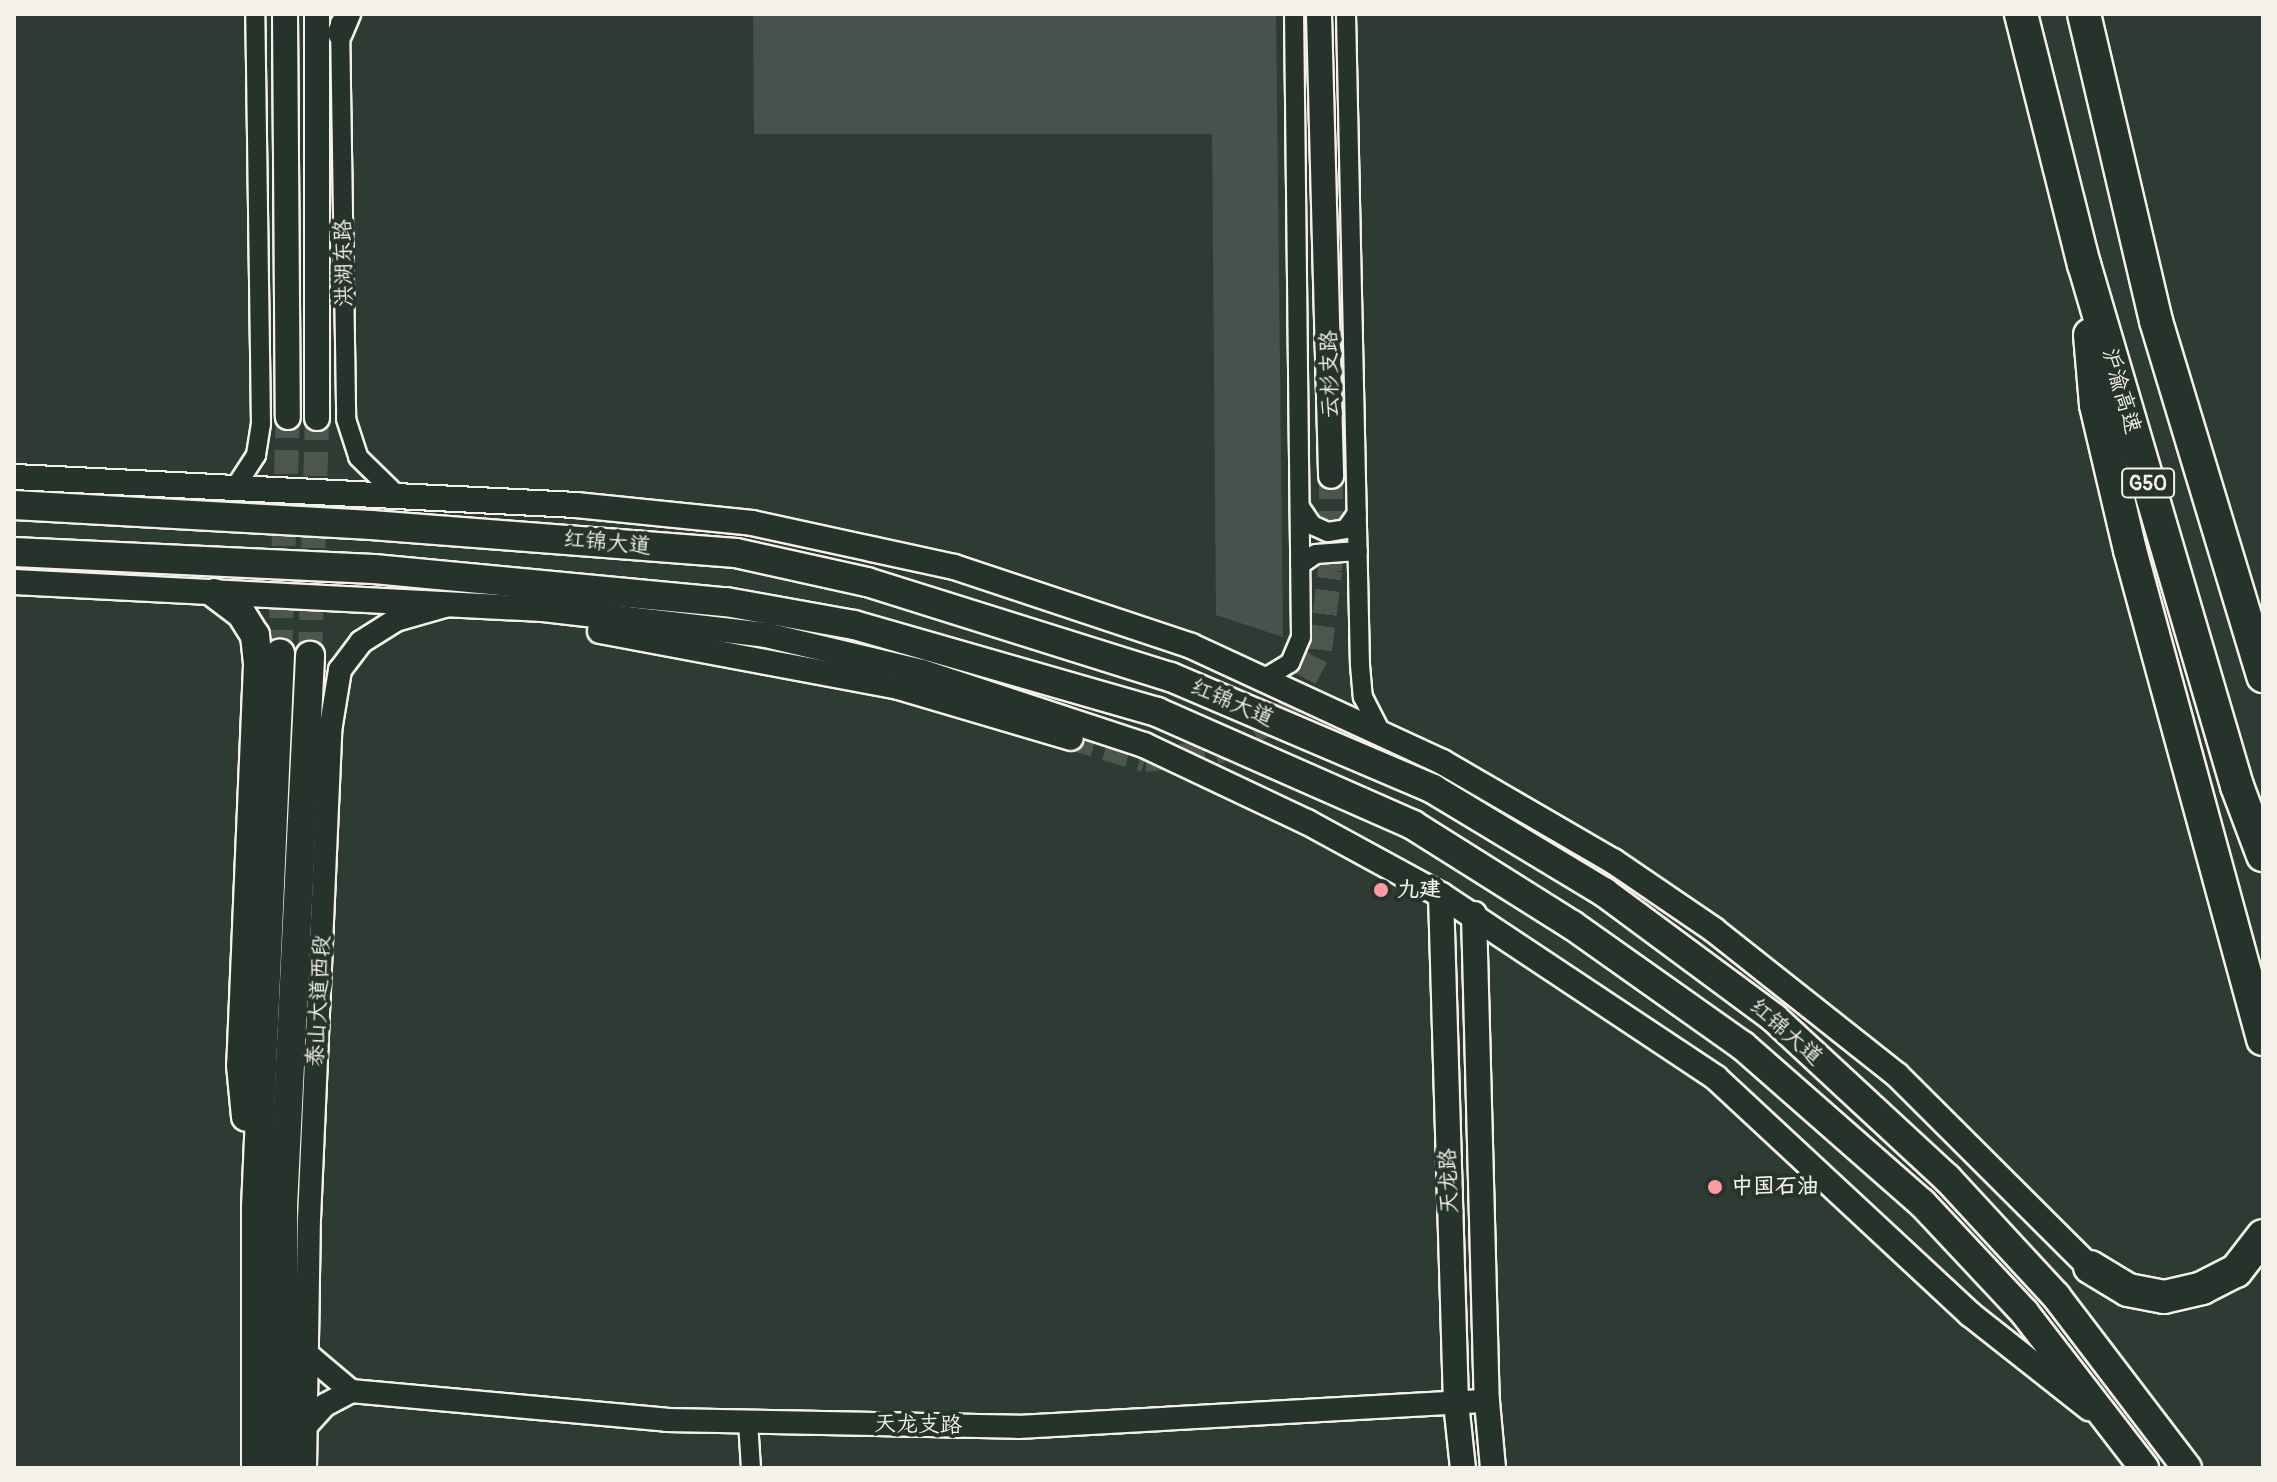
<!DOCTYPE html>
<meta charset="utf-8">
<style>
body{margin:0}
#map{position:relative;width:2277px;height:1482px;overflow:hidden;background:#2e3b34;font-family:Pangolin,"LXGW WenKai TC",sans-serif}
div>[style]{position:absolute}
.green>*{inset:0;background:#48524c}
.secondary-tunnel>*{height:24px;margin-top:-12px;transform-origin:0;background:repeating-linear-gradient(90deg,#4c564f 0 24px,transparent 0 36px)}
.roads{filter:drop-shadow(2px 0 #f4f1e8) drop-shadow(-2px 0 #f4f1e8) drop-shadow(0 2px #f4f1e8) drop-shadow(0 -2px #f4f1e8)}
.minor>*{height:18px;margin:-9px;padding:0 9px;transform-origin:9px;border-radius:9px;background:#26332d}
.tertiary>*{height:22px;margin:-11px;padding:0 11px;transform-origin:11px;border-radius:11px;background:#26332d}
.secondary>*{height:24px;margin:-12px;padding:0 12px;transform-origin:12px;border-radius:12px;background:#26332d}
.primary>*{height:28px;margin:-14px;padding:0 14px;transform-origin:14px;border-radius:14px;background:#26332d}
.trunk>*{height:28px;margin:-14px;padding:0 14px;transform-origin:14px;border-radius:14px;background:#26332d}
.motorway>*{height:32px;margin:-16px;padding:0 16px;transform-origin:16px;border-radius:16px;background:#26332d}
.dots>*{width:22px;height:22px;translate:-50% -50%;box-sizing:border-box;border:4px solid #26332d;border-radius:50%}
span{translate:-50% -50%;white-space:nowrap;text-align:center;line-height:1.15;-webkit-text-stroke:8px #26332d;paint-order:stroke}
.shield-label span{padding:2px 6px;background:#26332d;border:2px solid;border-radius:6px;-webkit-text-stroke-width:0}
.shield-label{font-size:20px;color:#f4f1e8;font-weight:700}
.street-label{font-size:22px;color:#f4f1e8}
.poi-label{font-size:22px;color:#f4f1e8;font-weight:700}
.left{translate:0 -50%;text-align:left}
.frame{position:absolute;inset:0;border:16px solid #f4f1e8;pointer-events:none}
</style>
<div id="map">
<div class="green">
<div style="clip-path:polygon(753px 14px,1276px 14px,1283px 637px,1216px 615px,1212px 134px,754px 134px)"></div>
</div>
<div class="secondary-tunnel">
<div style="left:280px;top:654px;width:237px;rotate:-88.1deg"></div>
<div style="left:310px;top:656px;width:238px;rotate:-88.3deg"></div>
<div style="left:1071px;top:738px;width:77px;rotate:16.6deg"></div>
<div style="left:1145px;top:760px;width:79px;rotate:-6.6deg"></div>
<div style="left:1223px;top:751px;width:77px;rotate:-32.2deg"></div>
<div style="left:1288px;top:710px;width:68px;rotate:-61.9deg"></div>
<div style="left:1320px;top:650px;width:80px;rotate:-82.8deg"></div>
<div style="left:1330px;top:571px;width:95px;rotate:-89.4deg"></div>
</div>
<div class="roads">
<div class="minor">
<div style="left:1346px;top:14px;width:651px;rotate:88.77deg"></div>
<div style="left:1360px;top:665px;width:32px;rotate:85deg"></div>
<div style="left:1363px;top:697px;width:36px;rotate:63deg"></div>
<div style="left:340px;top:23px;width:396px;rotate:89.1deg"></div>
<div style="left:346px;top:419px;width:40px;rotate:72deg"></div>
<div style="left:358px;top:457px;width:54px;rotate:44.3deg"></div>
<div style="left:236px;top:486px;width:37px;rotate:-57deg"></div>
<div style="left:256px;top:455px;width:31px;rotate:-81deg"></div>
<div style="left:261px;top:424px;width:410px;rotate:-90.8deg"></div>
<div style="left:1300px;top:507px;width:22px;rotate:56deg"></div>
<div style="left:1312px;top:525px;width:17px;rotate:24deg"></div>
<div style="left:1328px;top:532px;width:18px;rotate:-9deg"></div>
<div style="left:1346px;top:529px;width:19px;rotate:-55deg"></div>
<div style="left:1300px;top:565px;width:19px;rotate:-35deg"></div>
<div style="left:1316px;top:554px;width:42px;rotate:-4.1deg"></div>
<div style="left:1265px;top:678px;width:29px;rotate:-31deg"></div>
<div style="left:1290px;top:663px;width:28px;rotate:-67deg"></div>
<div style="left:1301px;top:637px;width:623px;rotate:-90.64deg"></div>
<div style="left:748px;top:1422px;width:46px;rotate:86.3deg"></div>
</div>
<div class="tertiary">
<div style="left:307px;top:1354px;width:57px;rotate:40.1deg"></div>
<div style="left:351px;top:1391px;width:317px;rotate:5.2deg"></div>
<div style="left:667px;top:1420px;width:351px;rotate:1.1deg"></div>
<div style="left:1018px;top:1427px;width:470px;rotate:-3.2deg"></div>
<div style="left:306px;top:1426px;width:28px;rotate:-48deg"></div>
<div style="left:325px;top:1405px;width:30px;rotate:-28deg"></div>
<div style="left:305px;top:1468px;width:249px;rotate:-89.1deg"></div>
<div style="left:309px;top:1219px;width:494px;rotate:-87.5deg"></div>
<div style="left:331px;top:725px;width:56px;rotate:-80.7deg"></div>
<div style="left:340px;top:670px;width:35px;rotate:-53deg"></div>
<div style="left:361px;top:642px;width:41px;rotate:-32.2deg"></div>
<div style="left:396px;top:620px;width:51px;rotate:-15.9deg"></div>
</div>
<div class="secondary">
<div style="left:285px;top:14px;width:403px;rotate:89.6deg"></div>
<div style="left:317px;top:14px;width:404px;rotate:90deg"></div>
<div style="left:1319px;top:14px;width:462px;rotate:88.5deg"></div>
<div style="left:340px;top:33px;width:21px;rotate:-67deg"></div>
<div style="left:14px;top:477px;width:563px;rotate:2.85deg"></div>
<div style="left:576px;top:505px;width:177px;rotate:5.8deg"></div>
<div style="left:752px;top:523px;width:207px;rotate:12.3deg"></div>
<div style="left:954px;top:567px;width:250px;rotate:18.4deg"></div>
<div style="left:1191px;top:646px;width:277px;rotate:24.8deg"></div>
<div style="left:1442px;top:762px;width:198px;rotate:30.1deg"></div>
<div style="left:1613px;top:861px;width:122px;rotate:34.3deg"></div>
<div style="left:1714px;top:930px;width:233px;rotate:38.4deg"></div>
<div style="left:1897px;top:1075px;width:272px;rotate:44.9deg"></div>
<div style="left:14px;top:582px;width:529px;rotate:2.93deg"></div>
<div style="left:542px;top:609px;width:226px;rotate:6.6deg"></div>
<div style="left:766px;top:635px;width:160px;rotate:13.3deg"></div>
<div style="left:922px;top:672px;width:234px;rotate:18.2deg"></div>
<div style="left:1144px;top:745px;width:180px;rotate:25.3deg"></div>
<div style="left:1307px;top:822px;width:153px;rotate:28.6deg"></div>
<div style="left:1441px;top:895px;width:330px;rotate:33.6deg"></div>
<div style="left:1716px;top:1078px;width:347px;rotate:42.9deg"></div>
<div style="left:1970px;top:1314px;width:152px;rotate:38.3deg"></div>
<div style="left:600px;top:631px;width:303px;rotate:10.6deg"></div>
<div style="left:898px;top:687px;width:180px;rotate:16.4deg"></div>
<div style="left:1441px;top:895px;width:508px;rotate:88.31deg"></div>
<div style="left:1456px;top:1403px;width:65px;rotate:83.9deg"></div>
<div style="left:1474px;top:914px;width:487px;rotate:88.5deg"></div>
<div style="left:1487px;top:1401px;width:67px;rotate:84.9deg"></div>
</div>
<div class="primary">
<div style="left:214px;top:593px;width:34px;rotate:37deg"></div>
<div style="left:241px;top:613px;width:26px;rotate:58deg"></div>
<div style="left:255px;top:635px;width:30px;rotate:84deg"></div>
<div style="left:258px;top:665px;width:400px;rotate:92.4deg"></div>
<div style="left:241px;top:1065px;width:52px;rotate:84.5deg"></div>
<div style="left:256px;top:1468px;width:260px;rotate:-90deg"></div>
<div style="left:256px;top:1208px;width:555px;rotate:-87.52deg"></div>
<div style="left:284px;top:1468px;width:261px;rotate:-90.2deg"></div>
<div style="left:283px;top:1207px;width:552px;rotate:-87.19deg"></div>
</div>
<div class="trunk">
<div style="left:14px;top:505px;width:358px;rotate:3.2deg"></div>
<div style="left:371px;top:525px;width:366px;rotate:4.4deg"></div>
<div style="left:736px;top:553px;width:134px;rotate:12.5deg"></div>
<div style="left:867px;top:582px;width:318px;rotate:17.4deg"></div>
<div style="left:1171px;top:677px;width:285px;rotate:23.1deg"></div>
<div style="left:1433px;top:789px;width:200px;rotate:31.1deg"></div>
<div style="left:1604px;top:892px;width:212px;rotate:36.5deg"></div>
<div style="left:1774px;top:1018px;width:236px;rotate:42.8deg"></div>
<div style="left:1947px;top:1178px;width:161px;rotate:47.3deg"></div>
<div style="left:2056px;top:1296px;width:216px;rotate:52.7deg"></div>
<div style="left:14px;top:552px;width:360px;rotate:2.7deg"></div>
<div style="left:374px;top:569px;width:354px;rotate:5.4deg"></div>
<div style="left:726px;top:602px;width:130px;rotate:10.2deg"></div>
<div style="left:854px;top:625px;width:315px;rotate:16deg"></div>
<div style="left:1157px;top:712px;width:280px;rotate:23.8deg"></div>
<div style="left:1413px;top:825px;width:188px;rotate:32.2deg"></div>
<div style="left:1572px;top:925px;width:209px;rotate:35.3deg"></div>
<div style="left:1743px;top:1046px;width:238px;rotate:41.3deg"></div>
<div style="left:1922px;top:1203px;width:149px;rotate:46.9deg"></div>
<div style="left:2024px;top:1312px;width:197px;rotate:52.4deg"></div>
</div>
<div class="motorway">
<div style="left:2021px;top:14px;width:258px;rotate:75.9deg"></div>
<div style="left:2084px;top:264px;width:544px;rotate:73.66deg"></div>
<div style="left:2237px;top:786px;width:74px;rotate:69.4deg"></div>
<div style="left:2084px;top:14px;width:315px;rotate:76.8deg"></div>
<div style="left:2156px;top:321px;width:371px;rotate:73.2deg"></div>
<div style="left:2090px;top:335px;width:70px;rotate:85.1deg"></div>
<div style="left:2096px;top:405px;width:149px;rotate:76.8deg"></div>
<div style="left:2130px;top:550px;width:507px;rotate:74.78deg"></div>
<div style="left:2090px;top:1267px;width:44px;rotate:31.2deg"></div>
<div style="left:2128px;top:1290px;width:37px;rotate:11deg"></div>
<div style="left:2164px;top:1297px;width:39px;rotate:-13deg"></div>
<div style="left:2202px;top:1288px;width:38px;rotate:-27deg"></div>
<div style="left:2236px;top:1271px;width:44px;rotate:-52.4deg"></div>
</div>
</div>
<div class="dots">
<div style="left:1381px;top:890px;background:#ff9aa2"></div>
<div style="left:1715px;top:1187px;background:#ff9aa2"></div>
</div>
<div class="shield-label">
<span style="left:2148px;top:483px">G50</span>
</div>
<div class="street-label">
<span style="left:344px;top:263px;rotate:-91deg">洪湖东路</span>
<span style="left:1330px;top:374px;rotate:-91deg">云杉支路</span>
<span style="left:2121px;top:391px;rotate:74deg">沪渝高速</span>
<span style="left:607px;top:543px;rotate:5deg">红锦大道</span>
<span style="left:1232px;top:703px;rotate:23deg">红锦大道</span>
<span style="left:319px;top:1001px;rotate:-87deg">泰山大道西段</span>
<span style="left:1786px;top:1032px;rotate:41deg">红锦大道</span>
<span style="left:1449px;top:1181px;rotate:-92deg">天龙路</span>
<span style="left:918px;top:1425px;rotate:1deg">天龙支路</span>
</div>
<div class="poi-label">
<span class="left" style="left:1397px;top:890px">九建</span>
<span class="left" style="left:1731px;top:1187px">中国石油</span>
</div>
<div class="frame"></div>
</div>
